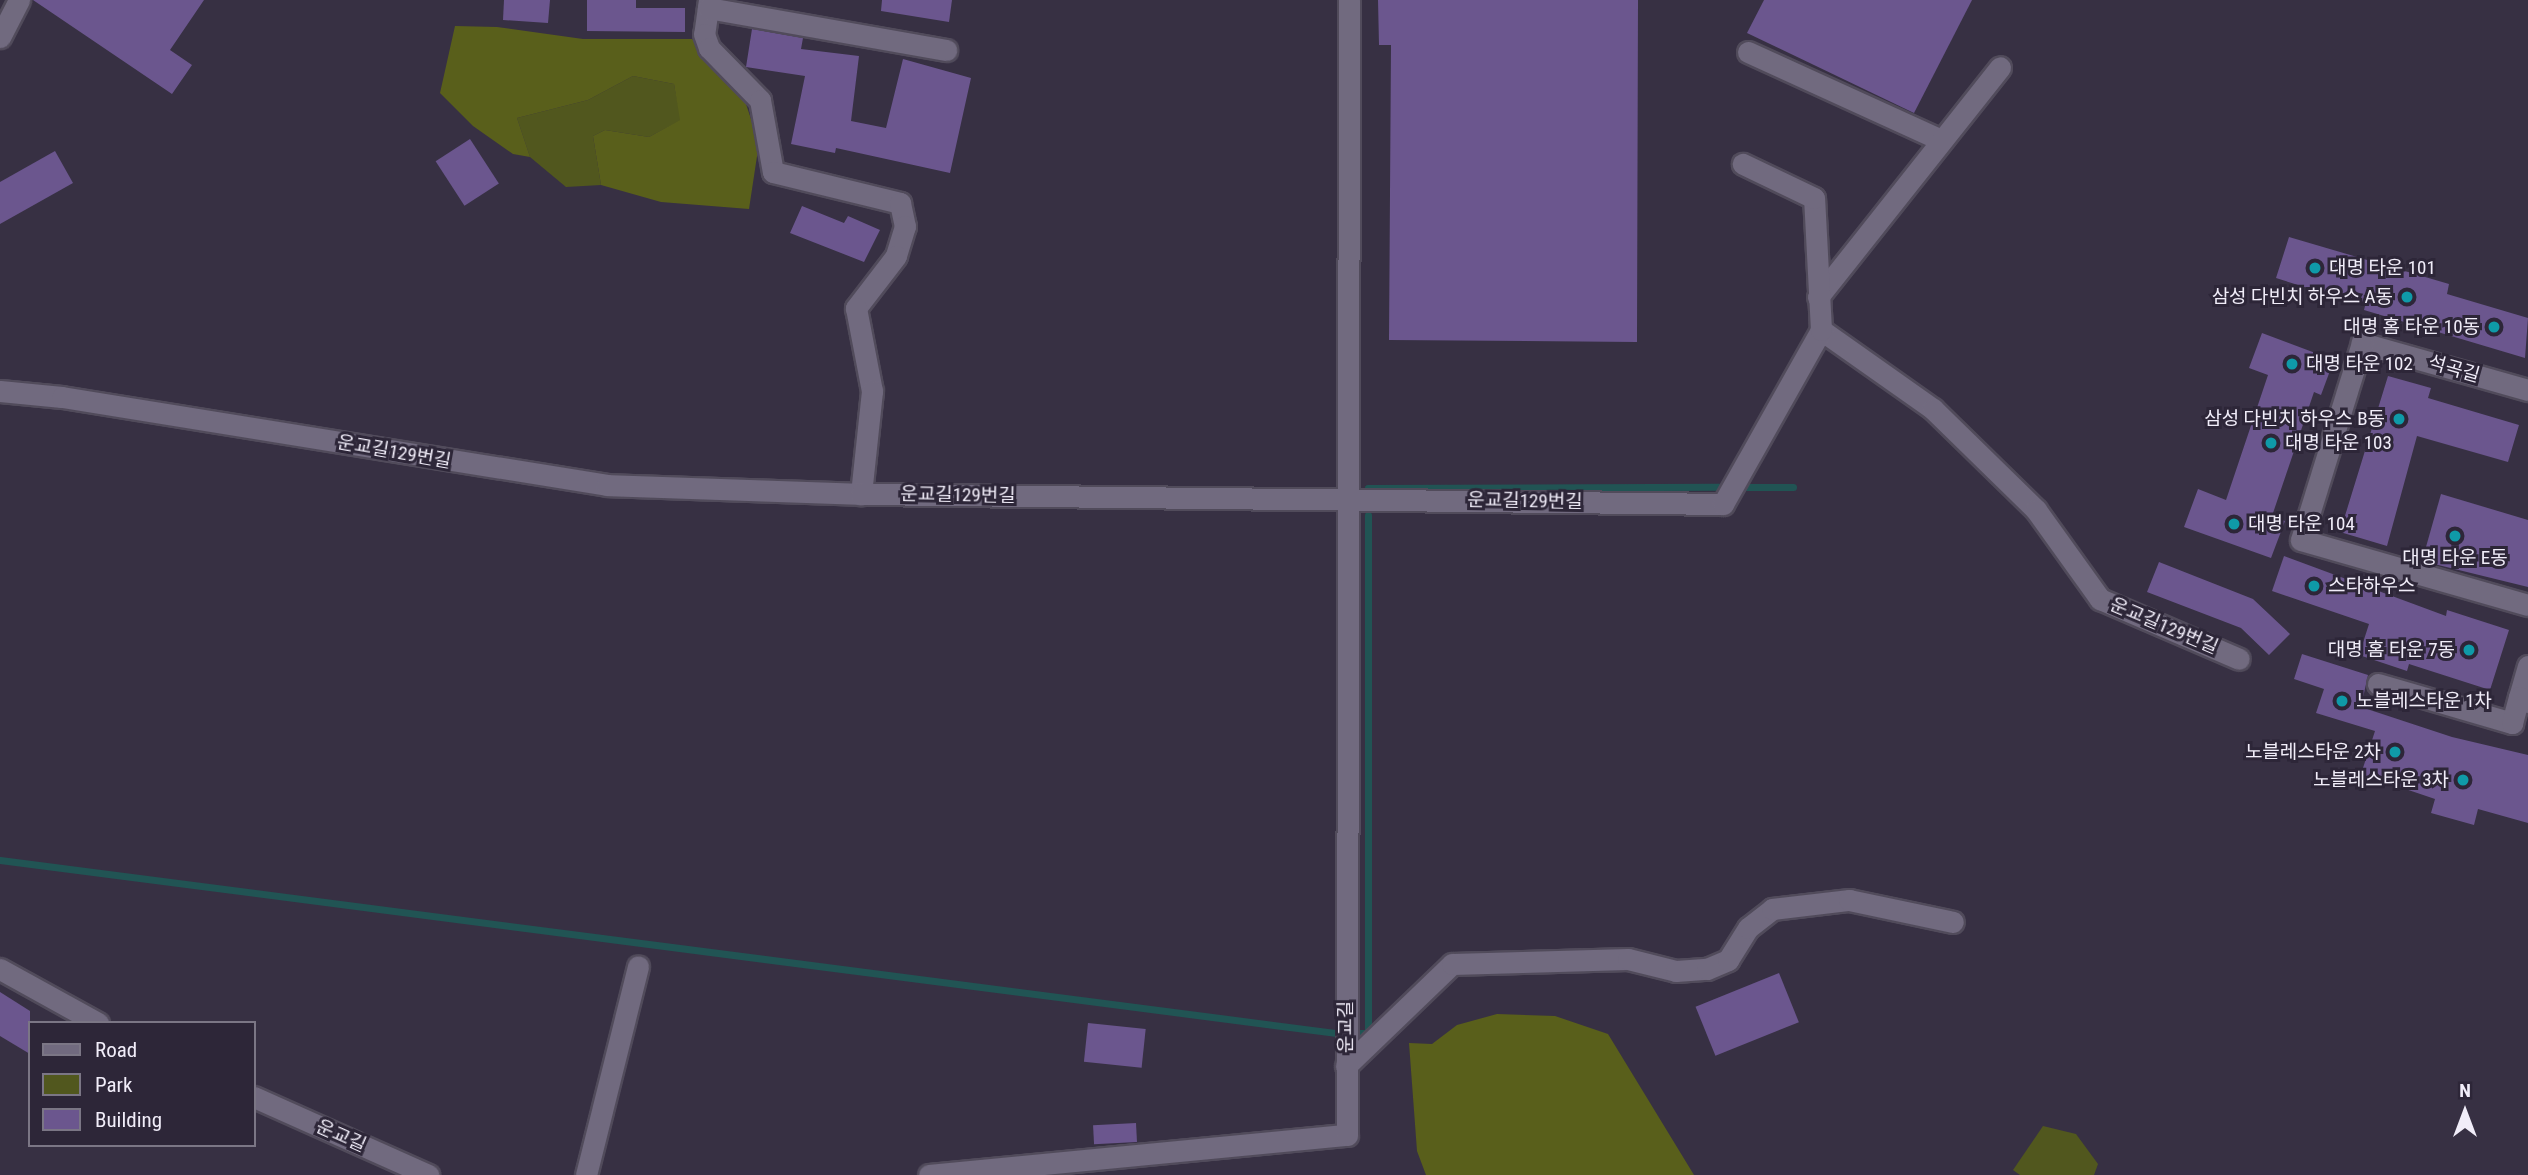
<!DOCTYPE html>
<meta charset="utf-8">
<style>
body{margin:0}
#map{position:relative;width:2528px;height:1175px;overflow:hidden;background:#373043;font-family:"Roboto Condensed","Noto Sans KR",sans-serif}
div>[style]{position:absolute}
.green>*{inset:0;background:#51571e}
.forest>*{inset:0;background:#595f1b}
.stream>*{height:7px;margin:-3.5px;padding:0 3.5px;transform-origin:3.5px;border-radius:3.5px;background:#215454}
.building>*{inset:0;background:#6b568e;transform-origin:0 0}
.roads{filter:drop-shadow(2px 0 #514b5b) drop-shadow(-2px 0 #514b5b) drop-shadow(0 2px #514b5b) drop-shadow(0 -2px #514b5b)}
.minor>*{height:21px;margin:-10.5px;padding:0 10.5px;transform-origin:10.5px;border-radius:10.5px;background:#716a7f}
.dots>*{width:19px;height:19px;translate:-50% -50%;box-sizing:border-box;border:4px solid #2d2638;border-radius:50%}
span{translate:-50% -50%;white-space:nowrap;text-align:center;line-height:1.15;-webkit-text-stroke:6px #2d2638;paint-order:stroke}
.poi-label{font-size:19px;color:#f1edf9}
.left{translate:0 -50%;text-align:left}
.right{translate:-100% -50%;text-align:right}
.street-label{font-size:19px;color:#f1edf9}
.legend{position:absolute;left:28px;top:1021px;width:228px;height:126px;box-sizing:border-box;background:#2d2638;border:2px solid #7b7685;margin:0;padding:9px 12px;list-style:none;font-size:21px;color:#f1edf9}
.legend li{display:flex;align-items:center;gap:14px;height:35px}
.legend b{width:35px;border:2px solid #7b7685}
.north{position:absolute;left:2430px;top:1077px;width:70px;height:70px;-webkit-text-stroke:5px #2d2638;paint-order:stroke;rotate:0deg;font-size:19px;font-weight:700;line-height:28px;text-align:center;color:#f1edf9}
.north::after{content:'';display:block;margin:auto;width:24px;height:32px;background:#f1edf9;clip-path:polygon(50% 0,100% 100%,50% 72%,0 100%)}
</style>
<div id="map">
<div class="green">
<div style="clip-path:polygon(633px 76px,674px 84px,681px 120px,649px 137px,605px 130px,593px 136px,601px 185px,566px 187px,530px 157px,517px 118px,588px 100px)"></div>
<div style="clip-path:polygon(2043px 1126px,2076px 1134px,2098px 1164px,2094px 1175px,2020px 1175px,2013px 1170px)"></div>
</div>
<div class="forest">
<div style="clip-path:polygon(455px 26px,497px 27px,583px 39px,692px 39px,744px 98px,759px 143px,749px 209px,661px 202px,601px 185px,593px 136px,605px 130px,649px 137px,680px 120px,674px 84px,633px 76px,588px 100px,517px 118px,530px 157px,513px 154px,473px 126px,440px 93px)"></div>
<div style="clip-path:polygon(1497px 1014px,1555px 1016px,1608px 1034px,1694px 1175px,1426px 1175px,1417px 1151px,1409px 1043px,1432px 1044px,1457px 1025px)"></div>
</div>
<div class="stream">
<div style="left:1747px;top:487px;width:46px"></div>
<div style="left:1368px;top:493px;width:5px;rotate:-90deg"></div>
<div style="left:1368px;top:488px;width:351px;rotate:-0.2deg"></div>
<div style="left:0;top:860px;width:1346px;rotate:7.38deg"></div>
<div style="left:1359px;top:1033px;width:9px"></div>
<div style="left:1368px;top:1033px;width:518px;rotate:-90deg"></div>
</div>
<div class="building">
<div style="clip-path:polygon(33px 0,204px 0,170px 50px,192px 65px,172px 94px)"></div>
<div style="clip-path:polygon(504px 0,550px 0,548px 23px,503px 20px)"></div>
<div style="clip-path:polygon(587px 0,636px 0,636px 8px,685px 8px,685px 32px,587px 31px)"></div>
<div style="clip-path:polygon(882px 0,952px 0,949px 22px,881px 11px)"></div>
<div style="clip-path:polygon(1378px 0,1638px 0,1637px 342px,1389px 340px,1391px 45px,1379px 45px)"></div>
<div style="clip-path:polygon(1764px 0,1972px 0,1914px 113px,1747px 33px)"></div>
<div style="clip-path:polygon(752px 29px,803px 38px,801px 49px,859px 56px,851px 121px,886px 128px,903px 59px,971px 78px,950px 173px,836px 148px,835px 153px,791px 144px,805px 76px,746px 67px)"></div>
<div style="left:470px;top:139px;width:53px;height:41px;rotate:57deg"></div>
<div style="clip-path:polygon(55px 151px,73px 183px,0 224px,0 182px)"></div>
<div style="clip-path:polygon(802px 206px,844px 223px,848px 216px,880px 230px,864px 262px,790px 233px)"></div>
<div style="clip-path:polygon(2289px 237px,2449px 284px,2447px 294px,2528px 318px,2525px 358px,2364px 310px,2365px 306px,2276px 278px)"></div>
<div style="clip-path:polygon(2262px 333px,2334px 360px,2321px 395px,2314px 392px,2272px 516px,2285px 521px,2271px 558px,2184px 527px,2198px 489px,2226px 500px,2268px 375px,2249px 368px)"></div>
<div style="clip-path:polygon(2388px 376px,2431px 388px,2428px 398px,2519px 425px,2508px 462px,2417px 436px,2387px 546px,2340px 532px)"></div>
<div style="clip-path:polygon(2441px 494px,2528px 520px,2528px 587px,2422px 561px)"></div>
<div style="clip-path:polygon(2284px 556px,2446px 616px,2447px 610px,2509px 630px,2490px 690px,2409px 664px,2407px 671px,2359px 655px,2369px 624px,2272px 591px)"></div>
<div style="clip-path:polygon(2159px 562px,2253px 599px,2290px 634px,2269px 655px,2241px 628px,2147px 592px)"></div>
<div style="clip-path:polygon(2302px 654px,2368px 675px,2361px 707px,2452px 737px,2528px 755px,2528px 823px,2478px 809px,2474px 825px,2431px 813px,2435px 799px,2361px 774px,2375px 731px,2316px 713px,2324px 689px,2294px 679px)"></div>
<div style="left:1779px;top:973px;width:53px;height:90px;rotate:68deg"></div>
<div style="clip-path:polygon(0 992px,30px 1011px,30px 1054px,0 1036px)"></div>
<div style="left:1088px;top:1023px;width:58px;height:39px;rotate:6deg"></div>
<div style="left:1136px;top:1123px;width:19px;height:43px;rotate:87deg"></div>
</div>
<div class="roads">
<div class="minor">
<div style="left:709px;top:0;width:34px;rotate:98deg"></div>
<div style="left:704px;top:34px;width:15px;rotate:70deg"></div>
<div style="left:709px;top:48px;width:73px;rotate:45.6deg"></div>
<div style="left:760px;top:100px;width:73px;rotate:79.8deg"></div>
<div style="left:773px;top:172px;width:131px;rotate:13.7deg"></div>
<div style="left:900px;top:203px;width:24px;rotate:78deg"></div>
<div style="left:905px;top:226px;width:31px;rotate:107deg"></div>
<div style="left:896px;top:256px;width:66px;rotate:127.6deg"></div>
<div style="left:856px;top:308px;width:85px;rotate:79.1deg"></div>
<div style="left:872px;top:391px;width:104px;rotate:96.1deg"></div>
<div style="left:708px;top:8px;width:242px;rotate:10deg"></div>
<div style="left:0;top:37px;width:42px;rotate:-62.8deg"></div>
<div style="left:1748px;top:52px;width:210px;rotate:24.5deg"></div>
<div style="left:1818px;top:297px;width:293px;rotate:-51.6deg"></div>
<div style="left:1821px;top:330px;width:137px;rotate:35.2deg"></div>
<div style="left:1933px;top:409px;width:144px;rotate:44.4deg"></div>
<div style="left:2036px;top:510px;width:110px;rotate:54.3deg"></div>
<div style="left:2100px;top:599px;width:151px;rotate:23.3deg"></div>
<div style="left:2528px;top:390px;width:173px;rotate:-164.2deg"></div>
<div style="left:2362px;top:343px;width:206px;rotate:107.2deg"></div>
<div style="left:2301px;top:540px;width:236px;rotate:16deg"></div>
<div style="left:0;top:391px;width:62px;rotate:5.5deg"></div>
<div style="left:62px;top:397px;width:552px;rotate:9.17deg"></div>
<div style="left:607px;top:485px;width:254px;rotate:2deg"></div>
<div style="left:861px;top:494px;width:862px;rotate:0.66deg"></div>
<div style="left:1723px;top:504px;width:200px;rotate:-60.6deg"></div>
<div style="left:1821px;top:330px;width:132px;rotate:-93deg"></div>
<div style="left:1814px;top:198px;width:79px;rotate:-154.4deg"></div>
<div style="left:2528px;top:666px;width:32px;rotate:106deg"></div>
<div style="left:2519px;top:697px;width:10px;rotate:29deg"></div>
<div style="left:2378px;top:684px;width:140px;rotate:16.2deg"></div>
<div style="left:2512px;top:723px;width:27px;rotate:-75deg"></div>
<div style="left:0;top:969px;width:112px;rotate:28.9deg"></div>
<div style="left:1346px;top:1066px;width:147px;rotate:-43.9deg"></div>
<div style="left:1452px;top:964px;width:176px;rotate:-1.6deg"></div>
<div style="left:1628px;top:959px;width:49px;rotate:14deg"></div>
<div style="left:1676px;top:971px;width:31px;rotate:-4deg"></div>
<div style="left:1707px;top:969px;width:23px;rotate:-23deg"></div>
<div style="left:1728px;top:960px;width:38px;rotate:-58deg"></div>
<div style="left:1748px;top:928px;width:31px;rotate:-38deg"></div>
<div style="left:1772px;top:909px;width:78px;rotate:-6.7deg"></div>
<div style="left:1849px;top:900px;width:106px;rotate:11.9deg"></div>
<div style="left:254px;top:1097px;width:191px;rotate:24.1deg"></div>
<div style="left:586px;top:1175px;width:215px;rotate:-76deg"></div>
<div style="left:929px;top:1175px;width:420px;rotate:-5.5deg"></div>
<div style="left:1347px;top:1135px;width:1135px;rotate:-89.9deg"></div>
</div>
</div>
<div class="dots">
<div style="left:2315px;top:268px;background:#0f9aa8"></div>
<div style="left:2407px;top:297px;background:#0f9aa8"></div>
<div style="left:2494px;top:327px;background:#0f9aa8"></div>
<div style="left:2292px;top:364px;background:#0f9aa8"></div>
<div style="left:2399px;top:419px;background:#0f9aa8"></div>
<div style="left:2271px;top:443px;background:#0f9aa8"></div>
<div style="left:2234px;top:524px;background:#0f9aa8"></div>
<div style="left:2455px;top:536px;background:#0f9aa8"></div>
<div style="left:2314px;top:586px;background:#0f9aa8"></div>
<div style="left:2469px;top:650px;background:#0f9aa8"></div>
<div style="left:2342px;top:701px;background:#0f9aa8"></div>
<div style="left:2395px;top:752px;background:#0f9aa8"></div>
<div style="left:2463px;top:780px;background:#0f9aa8"></div>
</div>
<div class="poi-label">
<span class="left" style="left:2329px;top:268px">대명 타운 101</span>
<span class="right" style="left:2393px;top:297px">삼성 다빈치 하우스 A동</span>
<span class="right" style="left:2480px;top:327px">대명 홈 타운 10동</span>
<span class="left" style="left:2306px;top:364px">대명 타운 102</span>
<span class="right" style="left:2385px;top:419px">삼성 다빈치 하우스 B동</span>
<span class="left" style="left:2285px;top:443px">대명 타운 103</span>
<span class="left" style="left:2248px;top:524px">대명 타운 104</span>
<span style="left:2455px;top:558px">대명 타운 E동</span>
<span class="left" style="left:2328px;top:586px">스타하우스</span>
<span class="right" style="left:2455px;top:650px">대명 홈 타운 7동</span>
<span class="left" style="left:2356px;top:701px">노블레스타운 1차</span>
<span class="right" style="left:2381px;top:752px">노블레스타운 2차</span>
<span class="right" style="left:2449px;top:780px">노블레스타운 3차</span>
</div>
<div class="street-label">
<span style="left:2454px;top:369px;rotate:16deg">석곡길</span>
<span style="left:394px;top:452px;rotate:10deg">운교길129번길</span>
<span style="left:958px;top:495px;rotate:1deg">운교길129번길</span>
<span style="left:1525px;top:501px;rotate:1deg">운교길129번길</span>
<span style="left:2164px;top:626px;rotate:23deg">운교길129번길</span>
<span style="left:1346px;top:1027px;rotate:-90deg">운교길</span>
<span style="left:341px;top:1136px;rotate:24deg">운교길</span>
</div>
<ul class="legend">
<li><b style="height:9px;background:#716a7f"></b>Road</li>
<li><b style="height:19px;background:#51571e"></b>Park</li>
<li><b style="height:19px;background:#6b568e"></b>Building</li>
</ul>
<div class="north">N</div>
</div>
